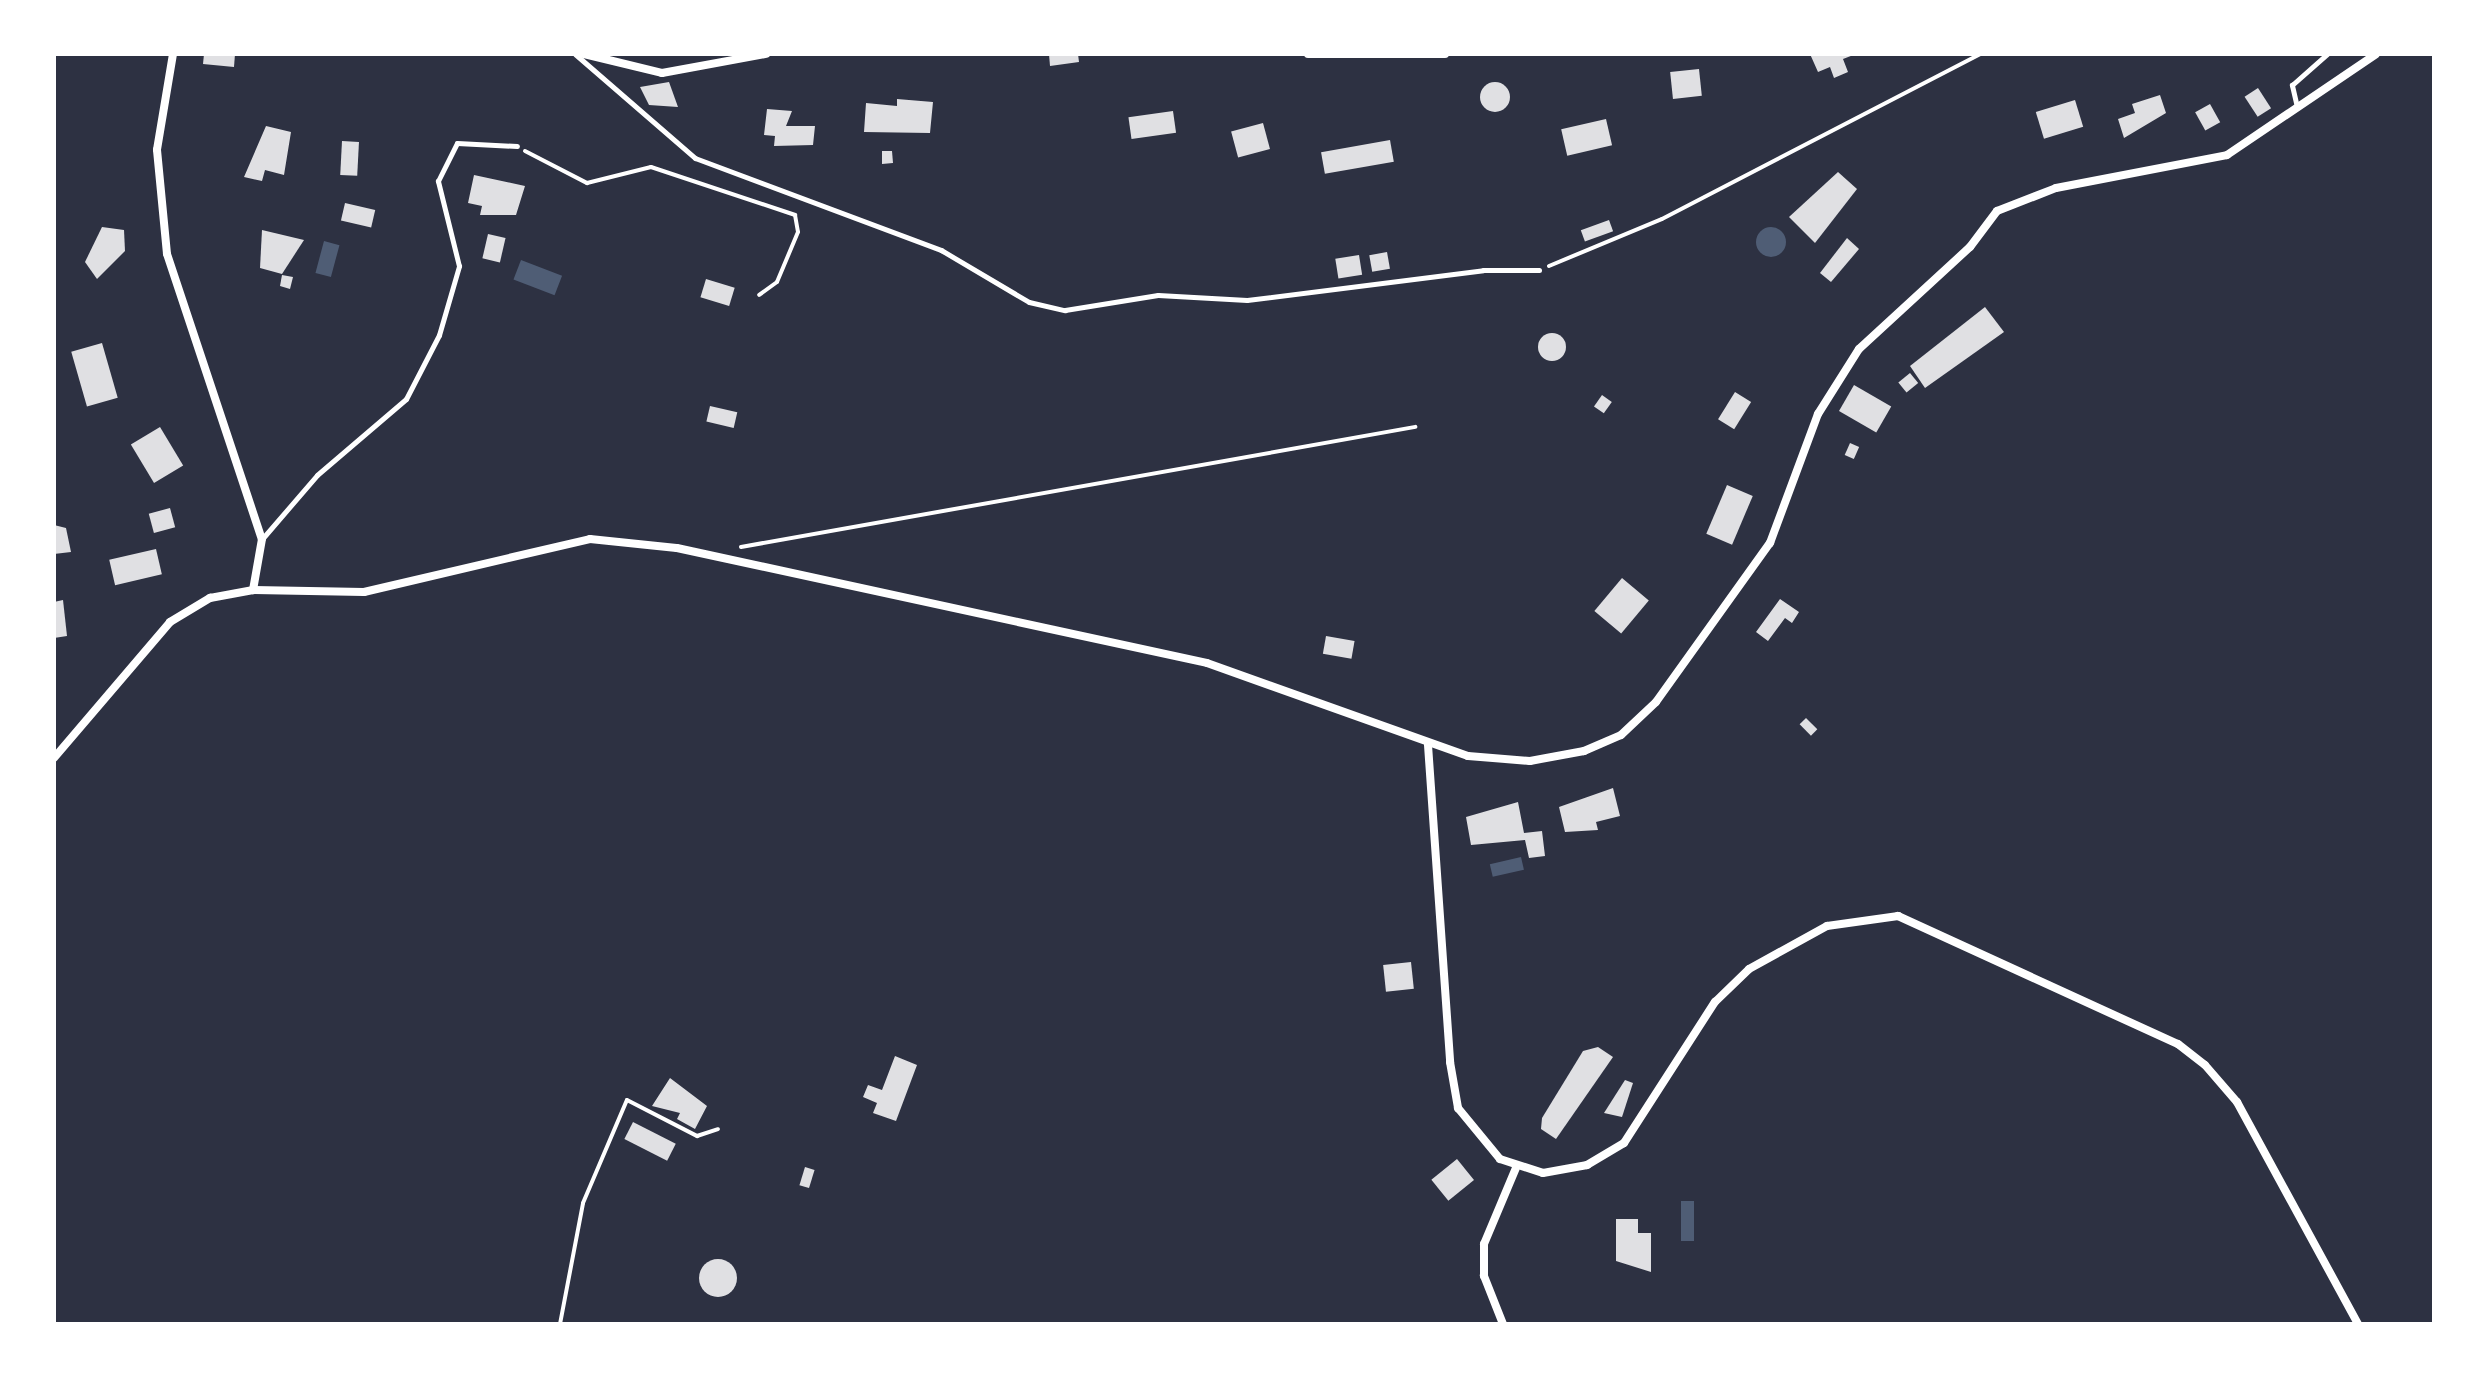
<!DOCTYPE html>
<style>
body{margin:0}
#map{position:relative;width:2488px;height:1378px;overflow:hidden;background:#2d3142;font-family:Commissioner,sans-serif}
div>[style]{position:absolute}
.water>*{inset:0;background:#4f5d75;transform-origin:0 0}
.round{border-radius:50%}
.building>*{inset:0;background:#e0e0e3;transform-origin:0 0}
.path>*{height:4px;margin:-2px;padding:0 2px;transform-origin:2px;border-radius:2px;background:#fff}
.service>*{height:5px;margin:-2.5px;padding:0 2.5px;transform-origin:2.5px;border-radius:2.5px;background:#fff}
.minor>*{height:8px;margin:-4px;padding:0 4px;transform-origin:4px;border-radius:4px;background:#fff}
span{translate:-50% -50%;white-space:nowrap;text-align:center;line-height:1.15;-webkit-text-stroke:6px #fff;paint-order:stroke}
.frame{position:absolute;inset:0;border:56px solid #fff;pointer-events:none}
</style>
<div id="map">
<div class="water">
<div class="round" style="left:1756px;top:227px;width:30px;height:30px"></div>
<div style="left:324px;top:241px;width:16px;height:33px;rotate:15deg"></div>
<div style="left:521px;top:260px;width:44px;height:21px;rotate:21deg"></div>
<div style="left:1521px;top:857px;width:13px;height:32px;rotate:77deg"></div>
<div style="left:1681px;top:1201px;width:13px;height:40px"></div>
</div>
<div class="building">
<div style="clip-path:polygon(204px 54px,235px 54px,234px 67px,203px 64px)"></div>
<div style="clip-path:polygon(1049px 54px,1078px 54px,1079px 62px,1050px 66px)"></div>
<div style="clip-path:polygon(1810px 54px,1856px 54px,1843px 59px,1848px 72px,1834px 78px,1830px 67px,1818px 72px)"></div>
<div style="left:1699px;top:69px;width:27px;height:29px;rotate:84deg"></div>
<div class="round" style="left:1480px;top:82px;width:30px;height:30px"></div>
<div style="clip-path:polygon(669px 82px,678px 107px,649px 105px,640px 87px)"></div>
<div style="left:2258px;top:88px;width:24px;height:16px;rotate:57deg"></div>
<div style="clip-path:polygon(2160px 95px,2166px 113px,2124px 138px,2118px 119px,2135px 113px,2132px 104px)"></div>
<div style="clip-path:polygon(897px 99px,933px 102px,930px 133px,864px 132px,866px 103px,897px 106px)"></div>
<div style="left:2075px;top:100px;width:28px;height:41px;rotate:73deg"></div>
<div style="left:2210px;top:104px;width:21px;height:17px;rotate:61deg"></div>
<div style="clip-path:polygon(767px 109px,792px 111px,786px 126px,815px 126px,813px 145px,774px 146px,775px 136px,764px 135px)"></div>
<div style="left:1173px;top:111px;width:22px;height:45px;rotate:82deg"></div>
<div style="left:1606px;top:119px;width:27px;height:46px;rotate:77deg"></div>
<div style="left:1263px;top:123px;width:27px;height:33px;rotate:75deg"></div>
<div style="clip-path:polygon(266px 126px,291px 132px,284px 175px,265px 170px,262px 181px,244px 177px)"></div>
<div style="left:1390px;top:140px;width:22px;height:70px;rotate:80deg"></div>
<div style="left:342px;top:141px;width:17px;height:34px;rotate:3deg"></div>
<div style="clip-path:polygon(882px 151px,892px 151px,893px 163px,882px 164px)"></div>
<div style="clip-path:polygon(1838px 172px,1857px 189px,1815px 243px,1789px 217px)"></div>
<div style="clip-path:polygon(474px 175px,525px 186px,516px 215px,480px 215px,482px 206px,468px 203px)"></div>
<div style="left:345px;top:203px;width:31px;height:18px;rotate:13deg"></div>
<div style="left:1609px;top:220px;width:12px;height:30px;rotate:70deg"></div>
<div style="clip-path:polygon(102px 227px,124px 230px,125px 251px,97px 279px,85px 262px)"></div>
<div style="clip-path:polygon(262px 230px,304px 240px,282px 274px,260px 268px)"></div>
<div style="left:488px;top:234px;width:18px;height:25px;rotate:13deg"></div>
<div style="clip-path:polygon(1847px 238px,1859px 249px,1831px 282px,1820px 273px)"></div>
<div style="left:1387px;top:252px;width:17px;height:18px;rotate:80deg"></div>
<div style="left:1359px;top:255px;width:20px;height:24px;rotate:81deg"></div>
<div style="clip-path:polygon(282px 275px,293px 277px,290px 289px,280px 286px)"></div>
<div style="left:706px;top:279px;width:30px;height:19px;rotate:17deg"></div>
<div style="clip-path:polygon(1985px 307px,2004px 332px,1925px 388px,1910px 366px)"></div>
<div class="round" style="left:1538px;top:333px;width:28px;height:28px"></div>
<div style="left:102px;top:343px;width:57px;height:32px;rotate:74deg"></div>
<div style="left:1910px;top:373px;width:13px;height:15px;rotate:51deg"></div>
<div style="left:1854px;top:385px;width:43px;height:30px;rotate:30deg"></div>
<div style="left:1735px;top:392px;width:19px;height:32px;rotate:32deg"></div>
<div style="left:1602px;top:395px;width:12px;height:14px;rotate:35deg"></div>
<div style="left:710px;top:406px;width:28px;height:16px;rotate:13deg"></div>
<div style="left:160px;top:427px;width:45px;height:34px;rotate:59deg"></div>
<div style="left:1850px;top:443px;width:10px;height:13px;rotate:24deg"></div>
<div style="left:1727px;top:485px;width:28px;height:53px;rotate:23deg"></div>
<div style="left:170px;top:508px;width:20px;height:22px;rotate:75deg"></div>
<div style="clip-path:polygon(54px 525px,66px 528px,71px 552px,54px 554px)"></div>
<div style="left:156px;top:549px;width:26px;height:48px;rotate:77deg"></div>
<div style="left:1622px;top:578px;width:35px;height:43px;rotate:40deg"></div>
<div style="clip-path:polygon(1780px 599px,1799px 612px,1792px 623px,1785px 618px,1768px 641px,1756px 632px)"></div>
<div style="clip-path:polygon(63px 600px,67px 636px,54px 638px,54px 602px)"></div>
<div style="left:1326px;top:636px;width:29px;height:18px;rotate:10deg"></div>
<div style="left:1806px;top:718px;width:16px;height:9px;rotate:45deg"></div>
<div style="clip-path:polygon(1613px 788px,1620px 816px,1596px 822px,1598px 830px,1565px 832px,1559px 807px)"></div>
<div style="clip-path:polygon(1518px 802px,1524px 833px,1542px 831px,1545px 856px,1529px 858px,1525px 840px,1471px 845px,1466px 817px)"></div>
<div style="left:1411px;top:962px;width:27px;height:28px;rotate:84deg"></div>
<div style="clip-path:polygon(1598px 1047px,1613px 1057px,1556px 1139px,1541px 1129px,1542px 1118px,1583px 1051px)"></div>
<div style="clip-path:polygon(895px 1056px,917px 1065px,896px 1121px,873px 1113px,877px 1103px,863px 1097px,868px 1085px,882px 1090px)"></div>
<div style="clip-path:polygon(670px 1078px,707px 1106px,695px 1129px,677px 1119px,680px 1113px,652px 1106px)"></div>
<div style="clip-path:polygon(1625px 1080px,1633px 1083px,1622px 1117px,1604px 1113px)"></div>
<div style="left:633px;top:1122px;width:48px;height:19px;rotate:27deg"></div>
<div style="left:1457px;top:1159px;width:27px;height:33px;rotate:51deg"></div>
<div style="left:805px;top:1167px;width:10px;height:19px;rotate:17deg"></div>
<div style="clip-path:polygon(1616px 1219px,1638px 1219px,1638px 1233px,1651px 1233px,1651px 1272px,1616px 1261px)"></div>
<div class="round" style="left:699px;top:1259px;width:38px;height:38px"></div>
</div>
<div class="path">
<div style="left:525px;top:151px;width:70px;rotate:27.3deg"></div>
<div style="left:587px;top:183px;width:66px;rotate:-14deg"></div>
<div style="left:651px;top:167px;width:152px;rotate:18.4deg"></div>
<div style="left:795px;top:215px;width:17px;rotate:80deg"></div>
<div style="left:798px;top:232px;width:54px;rotate:112.8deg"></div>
<div style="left:777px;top:282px;width:22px;rotate:144deg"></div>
<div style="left:1549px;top:266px;width:122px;rotate:-22.6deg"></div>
<div style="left:1662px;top:219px;width:358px;rotate:-27.4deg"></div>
<div style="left:741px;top:547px;width:685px;rotate:-10.1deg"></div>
<div style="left:560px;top:1324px;width:123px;rotate:-79.2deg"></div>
<div style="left:583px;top:1203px;width:112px;rotate:-66.9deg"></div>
<div style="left:627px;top:1100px;width:79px;rotate:27.2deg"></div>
<div style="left:697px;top:1136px;width:22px;rotate:-18deg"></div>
</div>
<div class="service">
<div style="left:575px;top:54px;width:159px;rotate:40.9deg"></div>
<div style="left:695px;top:158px;width:263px;rotate:20.5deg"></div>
<div style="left:941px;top:250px;width:102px;rotate:30.6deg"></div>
<div style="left:1029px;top:302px;width:37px;rotate:13deg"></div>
<div style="left:1065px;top:310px;width:94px;rotate:-9.2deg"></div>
<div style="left:1158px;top:295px;width:89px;rotate:3.2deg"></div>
<div style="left:1247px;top:300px;width:238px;rotate:-7.2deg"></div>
<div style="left:1483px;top:270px;width:56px"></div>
<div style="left:2297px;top:107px;width:23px;rotate:-103deg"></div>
<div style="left:2292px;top:85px;width:47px;rotate:-41.5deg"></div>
<div style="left:262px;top:539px;width:84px;rotate:-49.3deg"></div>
<div style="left:317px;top:475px;width:117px;rotate:-40.5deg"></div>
<div style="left:406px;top:399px;width:72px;rotate:-62.7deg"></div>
<div style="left:439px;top:335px;width:72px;rotate:-73.8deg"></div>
<div style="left:459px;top:266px;width:88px;rotate:-103.9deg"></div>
<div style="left:438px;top:181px;width:42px;rotate:-63.4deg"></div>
<div style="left:457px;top:143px;width:60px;rotate:2.9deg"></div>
</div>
<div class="minor">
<div style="left:173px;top:54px;width:97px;rotate:99.5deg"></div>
<div style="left:157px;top:150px;width:104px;rotate:84.5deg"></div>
<div style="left:167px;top:254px;width:300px;rotate:71.6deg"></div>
<div style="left:262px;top:539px;width:52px;rotate:100deg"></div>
<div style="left:584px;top:54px;width:80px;rotate:13.7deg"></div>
<div style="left:662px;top:73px;width:106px;rotate:-10.4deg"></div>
<div style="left:1308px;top:54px;width:137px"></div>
<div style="left:1428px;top:745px;width:318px;rotate:86deg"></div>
<div style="left:1450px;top:1062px;width:47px;rotate:80.1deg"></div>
<div style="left:1458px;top:1108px;width:66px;rotate:50.5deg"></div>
<div style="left:1500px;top:1159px;width:45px;rotate:18deg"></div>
<div style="left:1543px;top:1173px;width:45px;rotate:-10.3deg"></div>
<div style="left:1587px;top:1165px;width:43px;rotate:-30.7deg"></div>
<div style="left:1624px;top:1143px;width:168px;rotate:-57.2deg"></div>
<div style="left:1715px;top:1002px;width:47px;rotate:-44.1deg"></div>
<div style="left:1749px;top:969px;width:89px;rotate:-28.9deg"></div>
<div style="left:1827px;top:926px;width:72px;rotate:-8deg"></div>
<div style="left:1898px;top:916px;width:308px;rotate:24.6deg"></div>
<div style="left:2178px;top:1044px;width:34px;rotate:38deg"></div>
<div style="left:2205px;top:1065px;width:49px;rotate:49.1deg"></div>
<div style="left:2237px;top:1102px;width:253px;rotate:61.4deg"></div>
<div style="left:54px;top:758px;width:179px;rotate:-49.5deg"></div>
<div style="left:170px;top:622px;width:47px;rotate:-31deg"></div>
<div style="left:210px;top:598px;width:44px;rotate:-10.5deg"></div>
<div style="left:253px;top:590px;width:111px;rotate:1deg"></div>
<div style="left:364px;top:592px;width:232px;rotate:-13.2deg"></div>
<div style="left:590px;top:539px;width:87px;rotate:5.9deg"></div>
<div style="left:677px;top:548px;width:542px;rotate:12.24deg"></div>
<div style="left:1207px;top:663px;width:277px;rotate:19.6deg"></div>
<div style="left:1468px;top:756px;width:62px;rotate:4.6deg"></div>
<div style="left:1530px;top:761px;width:55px;rotate:-10.5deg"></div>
<div style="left:1584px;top:751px;width:40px;rotate:-23.4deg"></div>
<div style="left:1621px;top:735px;width:48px;rotate:-43.3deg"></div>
<div style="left:1656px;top:702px;width:196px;rotate:-54.4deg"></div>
<div style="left:1770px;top:543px;width:138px;rotate:-69.6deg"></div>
<div style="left:1818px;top:414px;width:77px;rotate:-57.8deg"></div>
<div style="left:1859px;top:349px;width:151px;rotate:-42.6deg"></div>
<div style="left:1970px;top:247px;width:45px;rotate:-53.1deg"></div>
<div style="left:1997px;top:211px;width:63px;rotate:-21.3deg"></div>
<div style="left:2056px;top:188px;width:174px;rotate:-10.9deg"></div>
<div style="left:2227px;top:155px;width:180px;rotate:-34.1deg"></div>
<div style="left:1503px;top:1324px;width:52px;rotate:-111.6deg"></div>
<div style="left:1484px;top:1276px;width:32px;rotate:-90deg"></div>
<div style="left:1484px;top:1244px;width:82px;rotate:-67.2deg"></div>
</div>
<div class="frame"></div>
</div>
